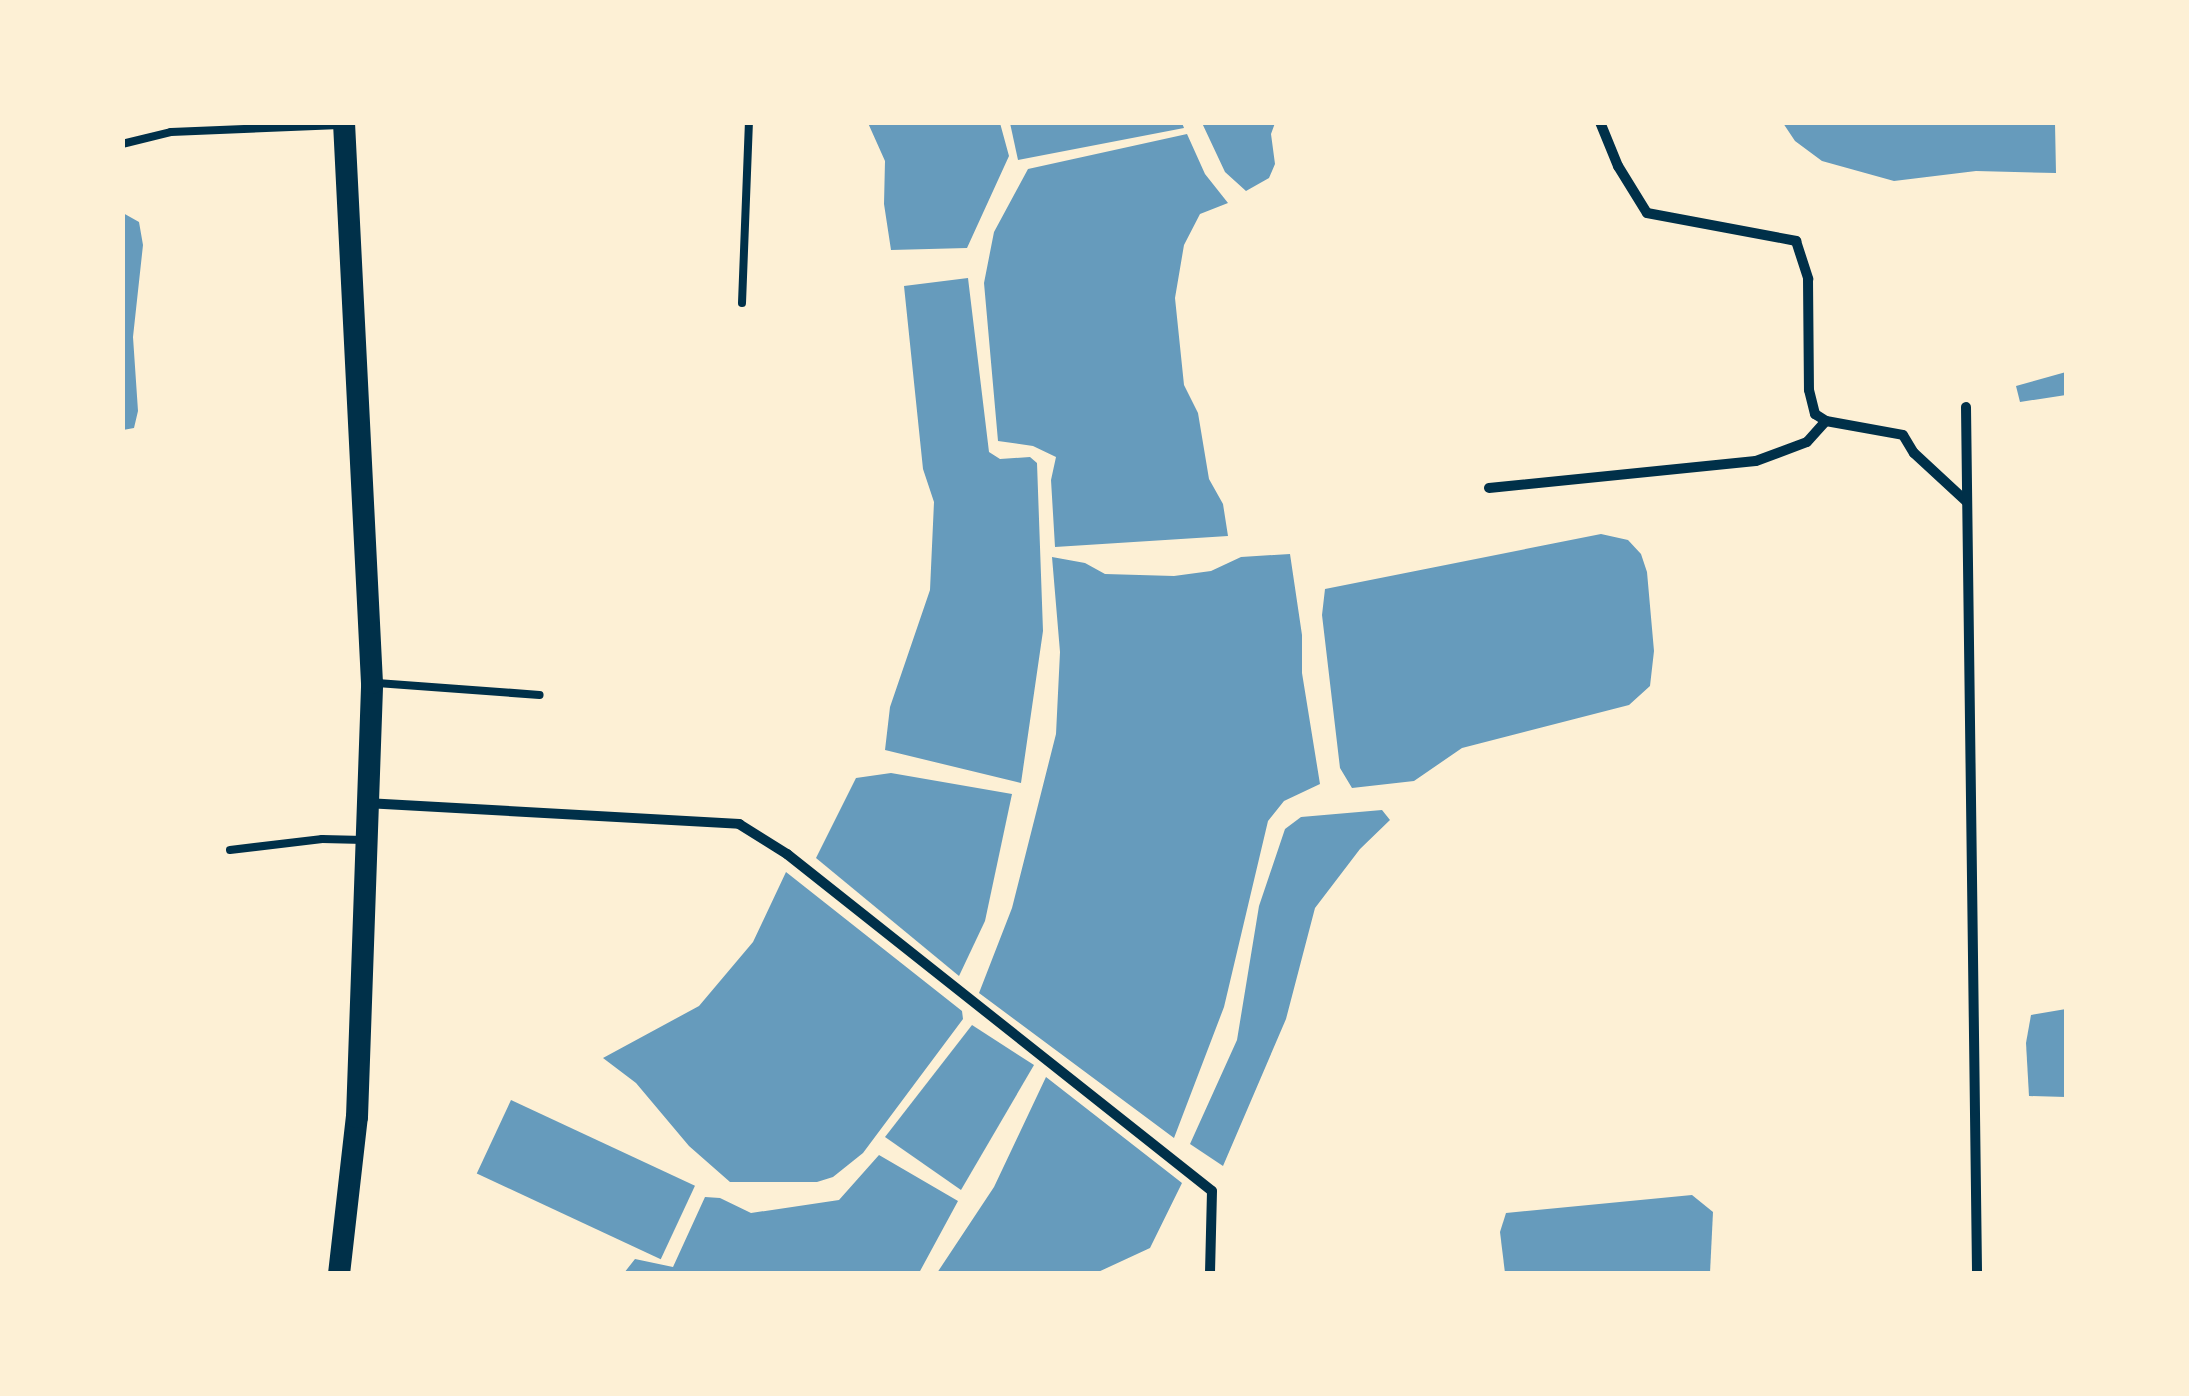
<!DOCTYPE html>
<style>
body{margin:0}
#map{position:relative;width:2189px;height:1396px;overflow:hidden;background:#fdf0d5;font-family:Ubuntu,sans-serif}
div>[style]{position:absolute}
.water>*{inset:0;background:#669bbc;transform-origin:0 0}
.service>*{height:8px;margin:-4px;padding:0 4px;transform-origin:4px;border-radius:4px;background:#003049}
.minor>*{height:10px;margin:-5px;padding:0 5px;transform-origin:5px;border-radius:5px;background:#003049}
.primary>*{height:22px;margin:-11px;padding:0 11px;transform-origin:11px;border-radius:11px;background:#003049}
span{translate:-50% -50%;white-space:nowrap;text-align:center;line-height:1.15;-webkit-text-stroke:8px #fdf0d5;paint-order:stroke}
.frame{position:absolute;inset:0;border:125px solid #fdf0d5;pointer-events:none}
</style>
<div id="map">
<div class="water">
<div style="clip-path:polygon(868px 123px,1000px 123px,1009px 156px,967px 248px,891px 250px,884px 204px,885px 161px)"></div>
<div style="clip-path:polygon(1182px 123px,1184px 128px,1018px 160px,1010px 123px)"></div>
<div style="clip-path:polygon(1202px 123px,1275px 123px,1271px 134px,1275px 164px,1269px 178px,1246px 191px,1225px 172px)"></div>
<div style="clip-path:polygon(1783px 123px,2055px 123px,2056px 173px,1976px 171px,1894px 181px,1822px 161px,1795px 141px)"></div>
<div style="clip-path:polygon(1187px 134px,1205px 174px,1228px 203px,1200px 214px,1184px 245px,1175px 298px,1184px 385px,1198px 413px,1209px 479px,1223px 504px,1228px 536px,1055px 547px,1051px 480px,1056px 457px,1033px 446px,998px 441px,984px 283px,994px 232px,1028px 169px)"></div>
<div style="clip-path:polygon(123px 213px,139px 222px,143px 245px,133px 337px,138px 411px,134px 428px,123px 430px)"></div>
<div style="clip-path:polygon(968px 278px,989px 452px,1000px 459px,1030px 457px,1037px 463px,1043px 631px,1021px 783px,885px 750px,890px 707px,930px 590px,934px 502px,923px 469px,904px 286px)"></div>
<div style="clip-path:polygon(2066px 372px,2066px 395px,2020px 402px,2016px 386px)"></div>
<div style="clip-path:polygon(1601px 534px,1628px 540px,1641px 554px,1647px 572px,1654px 651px,1650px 686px,1629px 705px,1462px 748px,1414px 781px,1352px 788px,1340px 768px,1322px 615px,1325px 589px)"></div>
<div style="clip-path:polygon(1290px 554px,1302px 635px,1302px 673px,1320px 784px,1284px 801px,1268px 821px,1224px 1007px,1174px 1138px,979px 993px,1012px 908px,1056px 734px,1060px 652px,1052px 557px,1085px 563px,1105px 574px,1174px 576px,1211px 571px,1241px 557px)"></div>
<div style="clip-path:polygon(891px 773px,1012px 794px,985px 921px,959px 976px,816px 858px,856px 778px)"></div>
<div style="clip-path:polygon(1382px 810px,1390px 820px,1360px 849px,1315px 908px,1286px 1019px,1223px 1166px,1190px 1144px,1237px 1040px,1259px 906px,1285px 829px,1301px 817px)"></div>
<div style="clip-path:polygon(786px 872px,962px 1011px,963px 1019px,863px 1153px,833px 1177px,817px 1182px,730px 1182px,689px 1146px,636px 1083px,603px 1058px,699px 1006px,753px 942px)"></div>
<div style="clip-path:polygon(2066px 1009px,2066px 1097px,2029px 1096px,2026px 1043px,2031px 1015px)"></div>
<div style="clip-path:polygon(972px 1025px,1034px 1065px,961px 1190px,885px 1137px)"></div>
<div style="clip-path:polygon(1046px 1077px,1182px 1183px,1150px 1248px,1096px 1273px,937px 1273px,994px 1187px)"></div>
<div style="left:511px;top:1100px;width:203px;height:81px;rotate:25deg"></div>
<div style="clip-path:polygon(879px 1155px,958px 1201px,919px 1273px,624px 1273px,635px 1259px,673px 1267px,705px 1197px,720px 1198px,751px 1213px,839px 1200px)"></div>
<div style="clip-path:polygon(1692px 1195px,1713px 1212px,1710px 1273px,1505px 1273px,1500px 1232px,1506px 1213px)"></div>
</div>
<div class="service">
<div style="left:122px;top:144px;width:50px;rotate:-13.8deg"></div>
<div style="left:171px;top:132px;width:169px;rotate:-2.4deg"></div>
<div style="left:742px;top:303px;width:181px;rotate:-87.8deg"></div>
<div style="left:377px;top:683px;width:163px;rotate:4.2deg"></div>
<div style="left:230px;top:850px;width:93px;rotate:-6.8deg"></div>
<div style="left:322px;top:839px;width:42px;rotate:1.4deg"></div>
</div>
<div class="minor">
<div style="left:1600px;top:122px;width:48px;rotate:67.8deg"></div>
<div style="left:1618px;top:166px;width:55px;rotate:58.3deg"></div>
<div style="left:1647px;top:213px;width:152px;rotate:10.6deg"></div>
<div style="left:1796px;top:241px;width:40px;rotate:72deg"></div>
<div style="left:1808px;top:279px;width:111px;rotate:89.5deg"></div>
<div style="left:1809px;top:390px;width:25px;rotate:76deg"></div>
<div style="left:1815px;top:414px;width:13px;rotate:32deg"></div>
<div style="left:1826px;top:421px;width:78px;rotate:10.3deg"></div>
<div style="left:1903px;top:435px;width:21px;rotate:59deg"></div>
<div style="left:1914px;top:453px;width:72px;rotate:42.8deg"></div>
<div style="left:1966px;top:407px;width:867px;rotate:89.27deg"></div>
<div style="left:1489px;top:488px;width:268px;rotate:-5.8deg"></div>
<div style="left:1756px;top:461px;width:54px;rotate:-20.4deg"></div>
<div style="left:1807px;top:442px;width:28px;rotate:-48deg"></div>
<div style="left:366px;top:803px;width:374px;rotate:3.2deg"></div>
<div style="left:739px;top:824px;width:57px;rotate:32deg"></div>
<div style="left:787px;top:854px;width:542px;rotate:38.41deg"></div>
<div style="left:1212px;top:1191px;width:83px;rotate:91.4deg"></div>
</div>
<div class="primary">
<div style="left:339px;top:1274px;width:158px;rotate:-83.5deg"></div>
<div style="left:357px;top:1117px;width:434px;rotate:-88deg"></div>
<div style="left:372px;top:683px;width:562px;rotate:-92.86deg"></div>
</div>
<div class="frame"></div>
</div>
